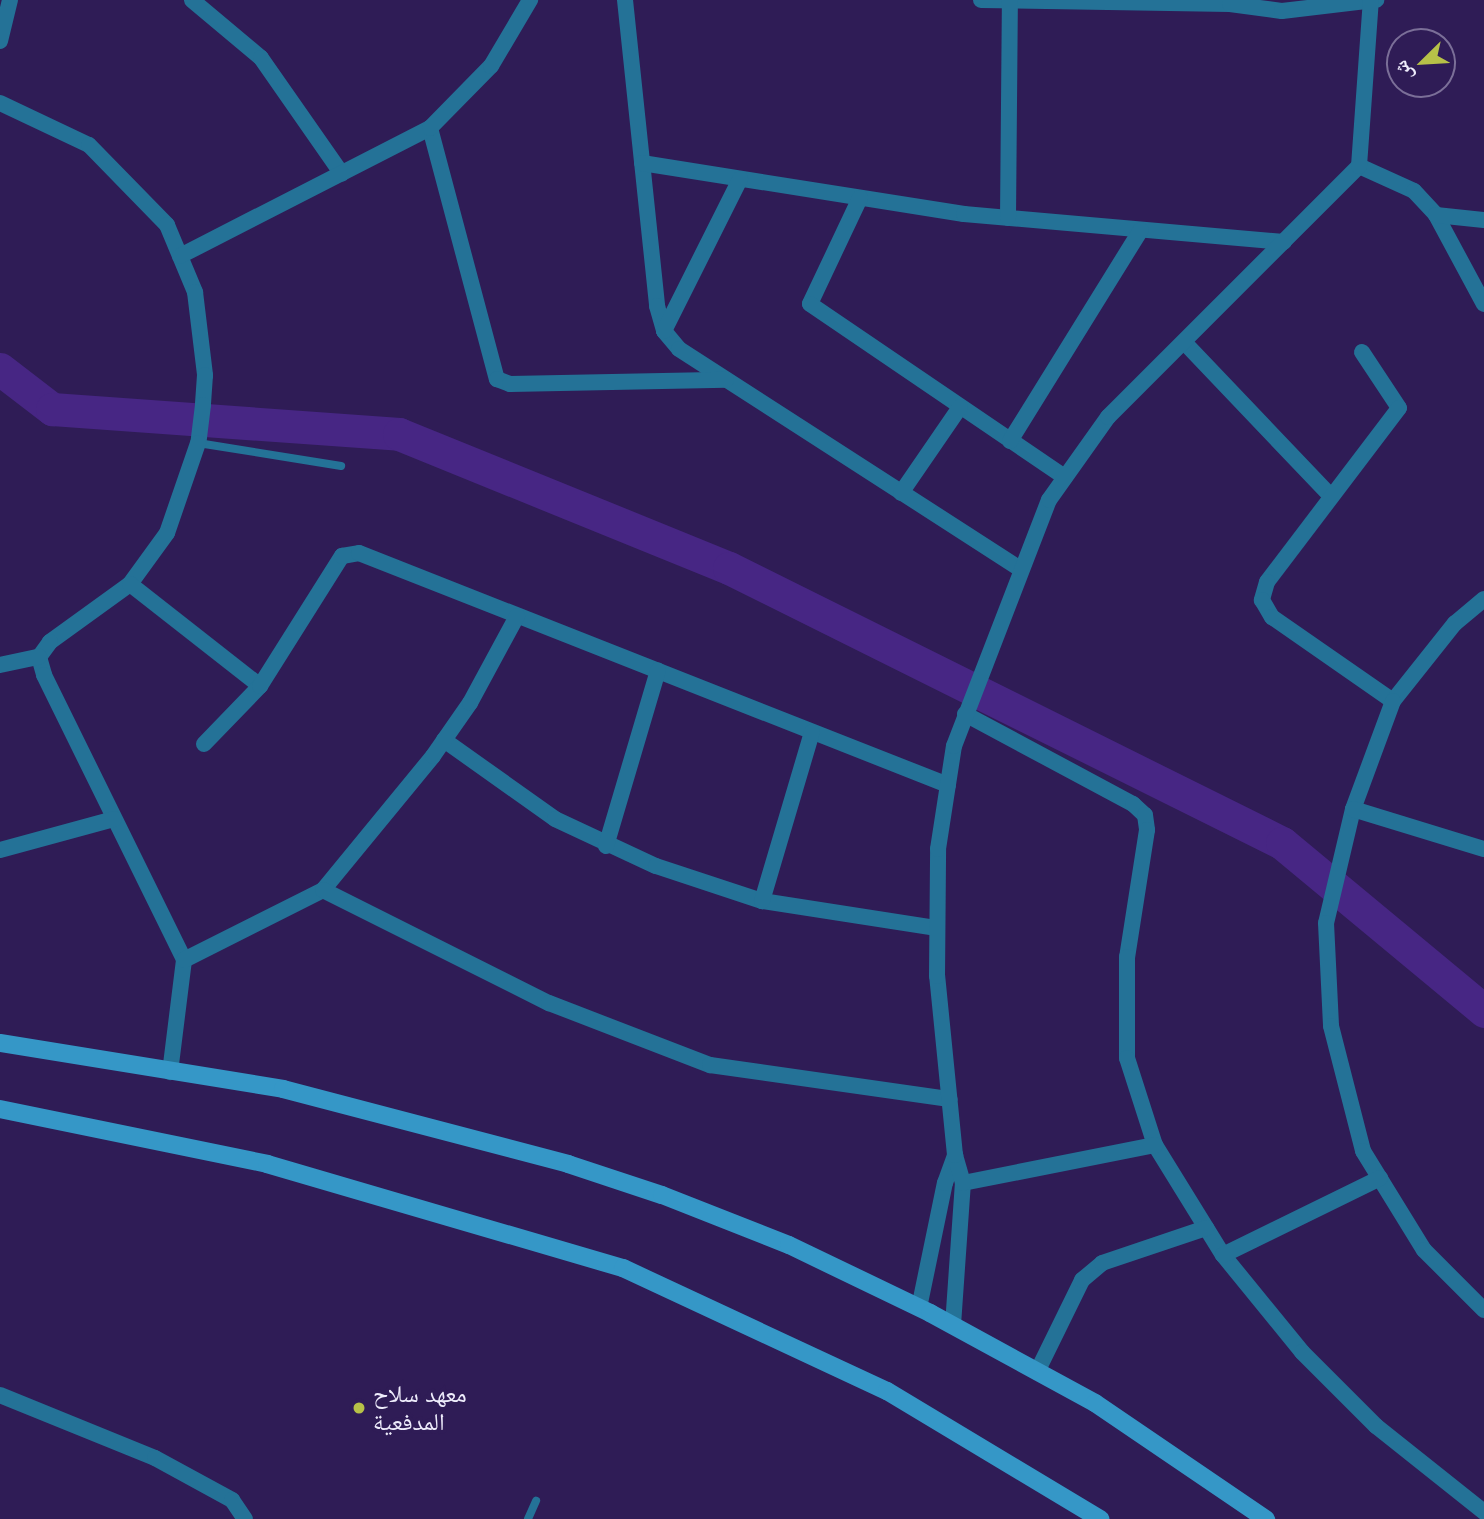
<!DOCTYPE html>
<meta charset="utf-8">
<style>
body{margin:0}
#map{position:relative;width:1484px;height:1519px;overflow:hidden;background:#2f1c56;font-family:Arial,"Noto Naskh Arabic",sans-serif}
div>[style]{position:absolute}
.river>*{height:33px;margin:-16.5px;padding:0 16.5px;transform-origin:16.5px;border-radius:16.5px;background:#472684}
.lane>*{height:8px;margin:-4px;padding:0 4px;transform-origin:4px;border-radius:4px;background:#247297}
.street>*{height:16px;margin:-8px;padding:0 8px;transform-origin:8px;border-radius:8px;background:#247297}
.secondary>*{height:18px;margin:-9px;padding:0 9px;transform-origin:9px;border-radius:9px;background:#3597c7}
.dots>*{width:19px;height:19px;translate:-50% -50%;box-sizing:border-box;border:4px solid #2f1c56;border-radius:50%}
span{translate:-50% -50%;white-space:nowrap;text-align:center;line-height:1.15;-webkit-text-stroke:7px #2f1c56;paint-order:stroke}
.poi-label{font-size:24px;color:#eeecfb}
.left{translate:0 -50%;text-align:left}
.north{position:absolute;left:1386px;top:28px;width:70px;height:70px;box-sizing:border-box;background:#2f1c56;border:2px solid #7b6f98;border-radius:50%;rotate:246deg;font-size:19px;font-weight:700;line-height:28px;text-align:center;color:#eeecfb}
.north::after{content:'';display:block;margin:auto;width:24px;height:32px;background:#b7c148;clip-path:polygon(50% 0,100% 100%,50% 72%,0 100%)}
</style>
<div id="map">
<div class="river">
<div style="left:0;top:369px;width:66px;rotate:37.6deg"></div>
<div style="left:52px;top:409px;width:348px;rotate:4.1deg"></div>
<div style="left:399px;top:434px;width:356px;rotate:22.1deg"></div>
<div style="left:729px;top:568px;width:618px;rotate:26.44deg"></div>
<div style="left:1282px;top:843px;width:263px;rotate:39.7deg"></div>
</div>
<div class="lane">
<div style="left:198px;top:443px;width:145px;rotate:9.1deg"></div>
<div style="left:528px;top:1519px;width:20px;rotate:-66deg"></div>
</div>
<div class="street">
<div style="left:192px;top:0;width:90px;rotate:40deg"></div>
<div style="left:261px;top:58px;width:141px;rotate:55.1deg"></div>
<div style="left:625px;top:0;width:308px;rotate:84deg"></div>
<div style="left:657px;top:306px;width:26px;rotate:74deg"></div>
<div style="left:664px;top:331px;width:23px;rotate:50deg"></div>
<div style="left:679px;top:349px;width:406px;rotate:32.8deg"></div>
<div style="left:981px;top:0;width:249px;rotate:0.9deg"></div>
<div style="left:1230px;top:4px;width:52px;rotate:7.7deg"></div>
<div style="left:1282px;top:11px;width:95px;rotate:-6.7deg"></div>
<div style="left:0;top:41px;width:42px;rotate:-76.3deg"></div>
<div style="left:0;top:103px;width:98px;rotate:25.3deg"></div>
<div style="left:89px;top:145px;width:112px;rotate:45.7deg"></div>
<div style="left:167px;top:225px;width:73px;rotate:67.3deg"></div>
<div style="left:195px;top:292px;width:84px;rotate:83.1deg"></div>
<div style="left:205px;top:375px;width:30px;rotate:94deg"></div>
<div style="left:203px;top:405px;width:38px;rotate:97deg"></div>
<div style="left:198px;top:443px;width:95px;rotate:109deg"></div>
<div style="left:167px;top:533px;width:63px;rotate:126deg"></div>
<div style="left:130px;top:584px;width:99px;rotate:144.1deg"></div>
<div style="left:50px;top:642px;width:19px;rotate:126deg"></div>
<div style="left:39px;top:657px;width:19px;rotate:74deg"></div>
<div style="left:44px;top:675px;width:318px;rotate:63.8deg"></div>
<div style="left:184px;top:960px;width:113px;rotate:97.1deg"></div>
<div style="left:430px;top:128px;width:260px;rotate:75.1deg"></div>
<div style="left:497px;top:379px;width:14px;rotate:21deg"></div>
<div style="left:510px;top:384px;width:216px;rotate:-1.1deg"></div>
<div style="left:642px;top:163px;width:326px;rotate:9deg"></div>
<div style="left:964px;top:214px;width:321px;rotate:5deg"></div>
<div style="left:1359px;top:166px;width:60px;rotate:24.4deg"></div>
<div style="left:1414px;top:191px;width:33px;rotate:47deg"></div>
<div style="left:1436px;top:215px;width:101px;rotate:61.7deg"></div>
<div style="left:860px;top:198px;width:117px;rotate:115.3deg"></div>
<div style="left:810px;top:304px;width:308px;rotate:34.2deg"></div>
<div style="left:1436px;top:215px;width:48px;rotate:5.9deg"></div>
<div style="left:1008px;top:218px;width:216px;rotate:-89.5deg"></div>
<div style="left:180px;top:256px;width:281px;rotate:-27.1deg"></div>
<div style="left:430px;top:128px;width:87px;rotate:-45.5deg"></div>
<div style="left:491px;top:66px;width:77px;rotate:-59.4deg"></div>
<div style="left:664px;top:331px;width:170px;rotate:-63.4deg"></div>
<div style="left:1184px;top:342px;width:210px;rotate:46.4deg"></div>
<div style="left:1362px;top:352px;width:67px;rotate:56.5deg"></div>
<div style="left:1399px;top:408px;width:218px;rotate:127.2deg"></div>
<div style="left:1267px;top:582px;width:19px;rotate:106deg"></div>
<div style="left:1262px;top:600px;width:20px;rotate:60deg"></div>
<div style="left:1272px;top:617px;width:147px;rotate:34.8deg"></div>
<div style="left:1010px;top:441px;width:248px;rotate:-58.2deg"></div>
<div style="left:901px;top:493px;width:104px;rotate:-55.5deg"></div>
<div style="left:130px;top:584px;width:165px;rotate:38.1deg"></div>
<div style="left:1484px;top:599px;width:38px;rotate:140deg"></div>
<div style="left:1455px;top:623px;width:100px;rotate:128.5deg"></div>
<div style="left:1393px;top:701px;width:115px;rotate:110.3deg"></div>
<div style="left:1353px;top:809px;width:117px;rotate:103.3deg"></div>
<div style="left:1326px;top:923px;width:103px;rotate:87.2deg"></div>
<div style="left:1331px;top:1026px;width:129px;rotate:75.6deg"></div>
<div style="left:1363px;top:1151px;width:116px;rotate:58.4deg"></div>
<div style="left:1424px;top:1250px;width:85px;rotate:45deg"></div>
<div style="left:0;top:665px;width:40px;rotate:-12deg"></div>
<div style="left:965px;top:714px;width:191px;rotate:28.2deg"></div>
<div style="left:1133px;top:804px;width:16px;rotate:43deg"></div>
<div style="left:1145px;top:815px;width:15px;rotate:82deg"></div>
<div style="left:1147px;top:830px;width:129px;rotate:98.9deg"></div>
<div style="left:1127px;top:957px;width:101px;rotate:90deg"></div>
<div style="left:1127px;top:1058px;width:91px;rotate:72.2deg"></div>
<div style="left:1155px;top:1145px;width:129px;rotate:58.3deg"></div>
<div style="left:1223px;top:1255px;width:125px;rotate:50.8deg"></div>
<div style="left:1302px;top:1352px;width:105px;rotate:45deg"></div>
<div style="left:1376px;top:1426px;width:138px;rotate:38.5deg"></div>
<div style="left:444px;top:740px;width:136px;rotate:35.4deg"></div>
<div style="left:555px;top:819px;width:111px;rotate:25deg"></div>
<div style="left:656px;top:866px;width:112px;rotate:18.3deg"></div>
<div style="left:762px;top:901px;width:177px;rotate:8.8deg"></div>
<div style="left:204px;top:744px;width:81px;rotate:-46deg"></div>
<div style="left:260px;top:686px;width:154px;rotate:-57.8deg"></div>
<div style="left:342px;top:556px;width:17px;rotate:-10deg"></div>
<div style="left:359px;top:553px;width:633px;rotate:21.5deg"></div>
<div style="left:1353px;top:809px;width:137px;rotate:17deg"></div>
<div style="left:606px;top:846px;width:183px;rotate:-73.5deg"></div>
<div style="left:0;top:850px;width:118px;rotate:-15.2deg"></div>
<div style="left:323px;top:890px;width:173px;rotate:-50.6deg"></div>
<div style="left:433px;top:756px;width:65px;rotate:-55.1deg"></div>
<div style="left:470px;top:703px;width:99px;rotate:-61.6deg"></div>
<div style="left:762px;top:901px;width:176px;rotate:-73.5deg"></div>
<div style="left:184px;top:960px;width:156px;rotate:-26.7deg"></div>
<div style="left:323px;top:890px;width:253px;rotate:26.6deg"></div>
<div style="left:549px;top:1003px;width:173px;rotate:21.1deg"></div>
<div style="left:710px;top:1065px;width:242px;rotate:8.1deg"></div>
<div style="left:963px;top:1183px;width:196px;rotate:-11.2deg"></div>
<div style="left:1223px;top:1255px;width:175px;rotate:-26.1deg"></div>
<div style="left:919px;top:1308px;width:128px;rotate:-78.3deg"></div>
<div style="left:945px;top:1183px;width:30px;rotate:-70deg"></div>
<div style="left:953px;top:1325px;width:142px;rotate:-86deg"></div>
<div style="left:963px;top:1183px;width:29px;rotate:-106deg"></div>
<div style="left:955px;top:1155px;width:180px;rotate:-95.7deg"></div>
<div style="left:937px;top:976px;width:127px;rotate:-89.5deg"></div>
<div style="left:938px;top:849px;width:104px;rotate:-81.2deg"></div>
<div style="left:954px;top:746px;width:264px;rotate:-68.9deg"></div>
<div style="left:1049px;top:500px;width:102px;rotate:-54.6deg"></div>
<div style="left:1108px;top:417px;width:355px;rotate:-45deg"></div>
<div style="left:1359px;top:166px;width:166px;rotate:-85.9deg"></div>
<div style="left:1037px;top:1372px;width:102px;rotate:-63.9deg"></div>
<div style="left:1082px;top:1280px;width:26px;rotate:-40deg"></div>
<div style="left:1102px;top:1263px;width:110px;rotate:-18.6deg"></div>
<div style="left:0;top:1395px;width:167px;rotate:22.1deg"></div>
<div style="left:155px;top:1458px;width:88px;rotate:28.6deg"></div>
<div style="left:232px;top:1500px;width:23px;rotate:56deg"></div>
</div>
<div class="secondary">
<div style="left:0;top:1043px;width:287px;rotate:9.2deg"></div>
<div style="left:283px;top:1089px;width:295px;rotate:14.7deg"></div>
<div style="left:568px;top:1164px;width:99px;rotate:18.3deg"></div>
<div style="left:662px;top:1195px;width:136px;rotate:21.5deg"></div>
<div style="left:789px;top:1245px;width:157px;rotate:25.7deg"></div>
<div style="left:930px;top:1313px;width:188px;rotate:28.6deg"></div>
<div style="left:1095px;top:1403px;width:207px;rotate:34.2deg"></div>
<div style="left:0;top:1109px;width:273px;rotate:11.6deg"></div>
<div style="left:267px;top:1164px;width:371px;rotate:16.3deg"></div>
<div style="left:623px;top:1268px;width:291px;rotate:25deg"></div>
<div style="left:887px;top:1391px;width:249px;rotate:31deg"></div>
</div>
<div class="dots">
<div style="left:359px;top:1408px;background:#b7c148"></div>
</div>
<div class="poi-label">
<span class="left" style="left:373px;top:1408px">معهد سلاح<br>المدفعية</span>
</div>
<div class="north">ش</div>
</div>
